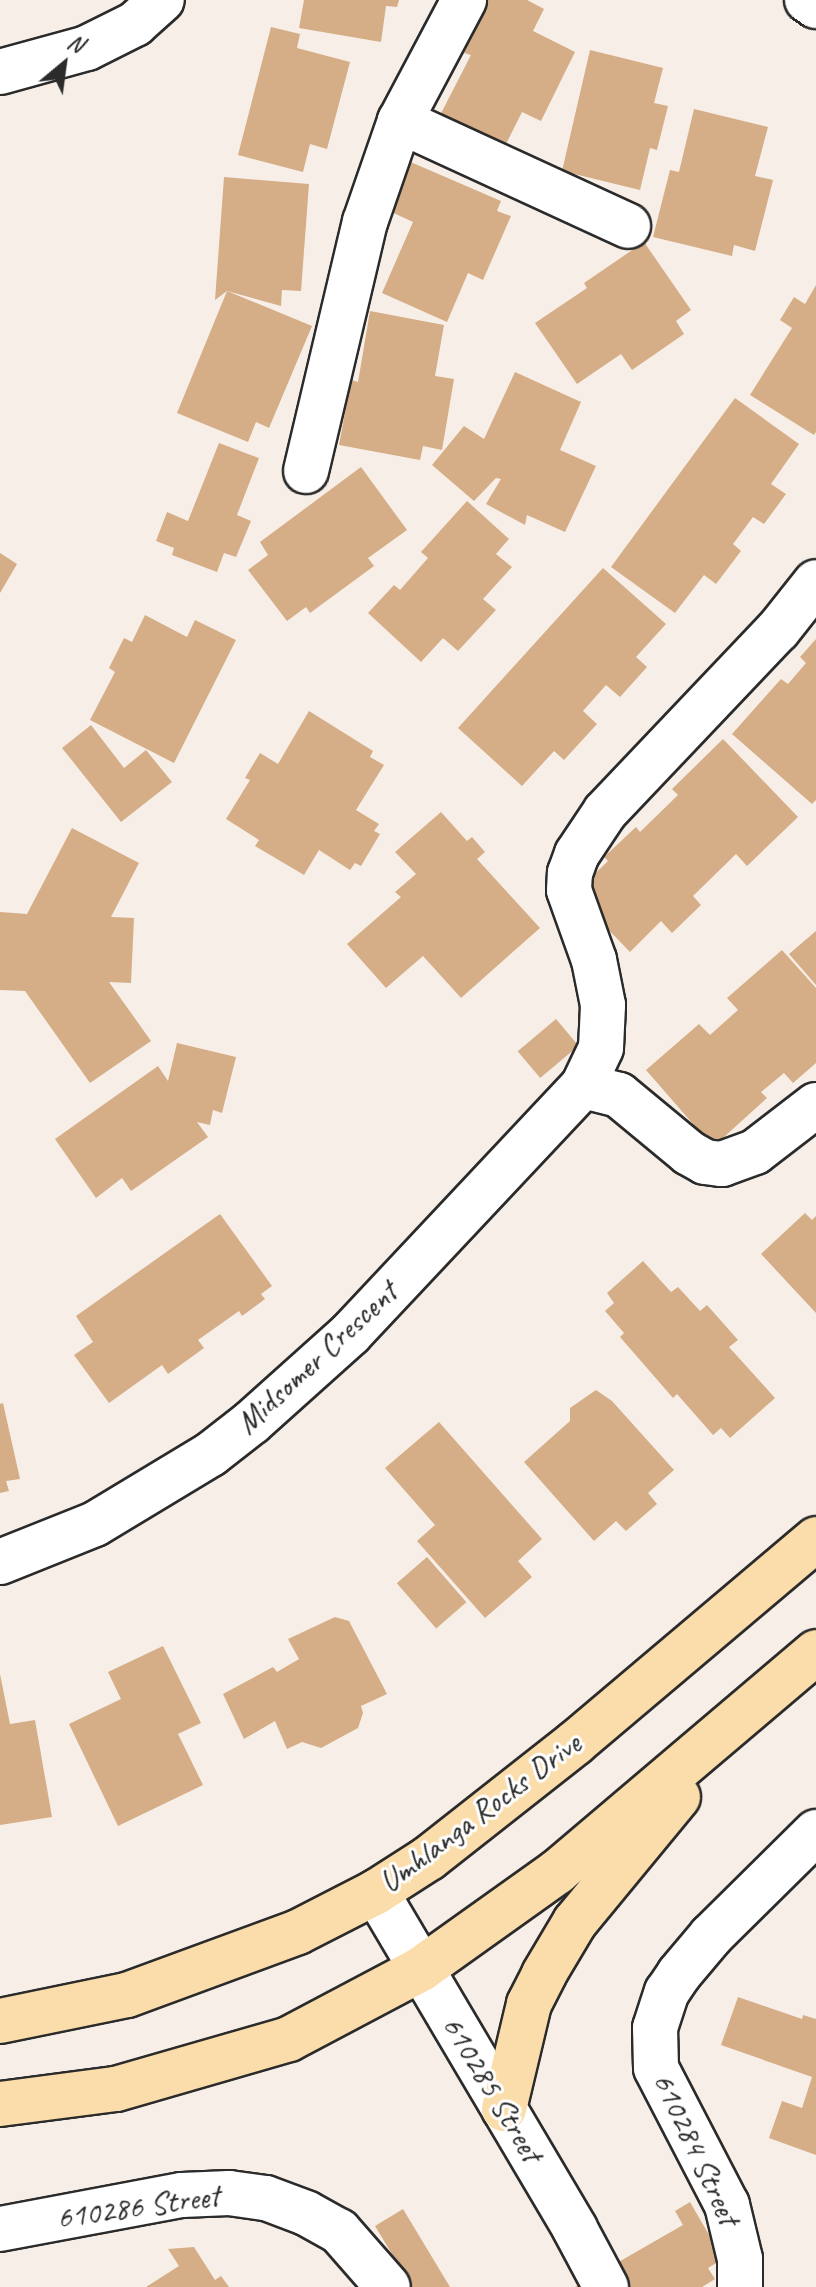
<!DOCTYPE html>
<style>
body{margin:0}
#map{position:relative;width:816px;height:2287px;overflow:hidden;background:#f7efe7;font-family:Caveat,sans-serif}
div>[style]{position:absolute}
.building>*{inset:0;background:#d5ad86;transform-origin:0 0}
.roads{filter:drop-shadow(2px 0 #2b2b2b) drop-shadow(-2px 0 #2b2b2b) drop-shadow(0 2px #2b2b2b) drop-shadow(0 -2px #2b2b2b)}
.minor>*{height:44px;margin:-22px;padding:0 22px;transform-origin:22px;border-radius:22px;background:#fff}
.major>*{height:44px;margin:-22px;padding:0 22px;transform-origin:22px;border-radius:22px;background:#fbddab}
span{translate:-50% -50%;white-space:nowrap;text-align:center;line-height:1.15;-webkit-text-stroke:6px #fff;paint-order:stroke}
.street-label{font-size:32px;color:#2b2b2b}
.north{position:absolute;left:24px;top:24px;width:80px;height:80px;-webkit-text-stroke:6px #fff;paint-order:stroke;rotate:29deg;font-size:22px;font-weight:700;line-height:32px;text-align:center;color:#2b2b2b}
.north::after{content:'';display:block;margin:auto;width:28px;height:36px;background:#2b2b2b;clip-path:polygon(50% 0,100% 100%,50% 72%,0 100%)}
</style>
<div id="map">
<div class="building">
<div style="clip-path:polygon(304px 0,399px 0,397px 7px,386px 6px,381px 42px,299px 28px)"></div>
<div style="clip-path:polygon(471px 0,527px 0,544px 9px,533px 31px,575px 52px,541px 121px,522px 112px,499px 158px,435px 125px,471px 55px,464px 53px,483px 15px,467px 6px)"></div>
<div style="clip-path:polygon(271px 27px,300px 34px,297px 48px,350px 62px,327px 149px,310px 144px,303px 172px,238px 155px)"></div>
<div style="clip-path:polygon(590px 50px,663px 68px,654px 103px,668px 106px,657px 150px,650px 148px,640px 190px,562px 171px)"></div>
<div style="clip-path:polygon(694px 109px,768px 127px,755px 176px,773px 180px,755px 251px,734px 245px,732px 256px,653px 237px,670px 170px,679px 172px)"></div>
<div style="clip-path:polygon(406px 160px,501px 201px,497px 211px,511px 216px,483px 280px,468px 273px,447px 322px,382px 293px,413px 222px,385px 209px)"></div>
<div style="clip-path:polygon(224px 177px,309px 184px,301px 291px,282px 290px,281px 306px,227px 291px,215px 300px)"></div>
<div style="clip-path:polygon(644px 242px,691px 310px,676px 321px,684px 334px,632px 370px,621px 354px,577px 384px,535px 323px,587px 288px,584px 283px)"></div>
<div style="clip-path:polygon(816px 285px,816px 432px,814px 435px,750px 395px,792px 328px,780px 320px,794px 297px,805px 304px)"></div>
<div style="clip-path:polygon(227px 291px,312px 326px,269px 428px,256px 422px,248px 442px,177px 413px)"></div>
<div style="clip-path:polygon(370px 311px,444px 325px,435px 376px,454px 379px,442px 450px,423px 446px,420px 460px,339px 445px,351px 380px,358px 382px)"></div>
<div style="clip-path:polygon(515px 372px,581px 402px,560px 450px,596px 466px,565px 532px,527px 515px,525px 525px,486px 504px,501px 479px,496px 478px,474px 501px,432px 465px,464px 426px,484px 439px)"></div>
<div style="clip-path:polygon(735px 398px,799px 444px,771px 484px,786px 494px,764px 524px,753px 517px,733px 544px,741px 551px,716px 584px,704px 575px,675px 613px,611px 567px)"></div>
<div style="clip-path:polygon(219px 443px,259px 458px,237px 515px,251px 521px,236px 557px,224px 553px,217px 572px,172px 555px,174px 548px,156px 541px,167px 512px,188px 521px)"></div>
<div style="clip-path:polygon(361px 467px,407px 530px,368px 558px,374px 566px,310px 613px,306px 607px,287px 621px,248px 570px,268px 555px,260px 542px)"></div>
<div style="clip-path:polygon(467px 501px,509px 539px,496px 554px,512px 567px,483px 599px,496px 610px,458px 651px,443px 638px,421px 662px,368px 613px,394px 585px,400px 590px,428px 558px,421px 552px)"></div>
<div style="clip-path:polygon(0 553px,17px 564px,0 593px)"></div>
<div style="clip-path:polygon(603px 568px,666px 624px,636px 657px,647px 667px,620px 697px,606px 685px,583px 711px,597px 724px,564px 760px,554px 751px,522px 786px,458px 728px)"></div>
<div style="clip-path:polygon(145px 615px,187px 637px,195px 620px,236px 640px,174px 763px,90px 720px,115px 672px,109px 668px,124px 638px,132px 642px)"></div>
<div style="clip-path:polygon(816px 639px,816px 800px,812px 804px,732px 734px,781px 679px,788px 684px,806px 663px,800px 657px)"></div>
<div style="clip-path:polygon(309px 711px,373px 751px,370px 757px,384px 765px,356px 810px,379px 824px,374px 831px,380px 834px,361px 866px,355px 863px,350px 870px,319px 850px,304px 875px,255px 846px,259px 840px,226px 819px,250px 780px,245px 778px,260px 753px,278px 764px)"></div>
<div style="clip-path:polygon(91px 725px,124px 768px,146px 750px,172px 782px,121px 822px,62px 748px)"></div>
<div style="clip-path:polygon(723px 739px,798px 817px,747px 866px,736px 854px,693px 896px,701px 905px,672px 933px,661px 921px,630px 952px,574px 894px,608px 861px,604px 857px,636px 827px,640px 832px,678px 795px,672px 789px)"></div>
<div style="clip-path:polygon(441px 812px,467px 841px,472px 837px,485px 852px,477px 859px,540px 928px,461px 998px,423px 956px,386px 988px,347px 944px,401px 897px,395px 892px,416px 874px,395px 852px)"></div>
<div style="clip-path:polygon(72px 828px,139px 863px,111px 917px,134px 918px,131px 983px,109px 982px,151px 1041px,90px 1083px,25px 991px,0 990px,0 912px,27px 914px)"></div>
<div style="clip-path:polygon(816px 931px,816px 985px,789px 954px)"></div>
<div style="clip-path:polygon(782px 950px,816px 988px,816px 1063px,793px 1083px,784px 1073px,761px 1092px,767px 1098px,713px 1147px,646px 1070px,699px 1024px,710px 1035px,738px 1010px,727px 998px)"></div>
<div style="left:556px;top:1019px;width:35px;height:50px;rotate:50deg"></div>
<div style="clip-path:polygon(177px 1043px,236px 1057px,222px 1113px,213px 1110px,210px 1125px,197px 1122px,208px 1137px,131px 1191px,122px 1178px,96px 1198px,55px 1139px,158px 1066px,168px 1081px)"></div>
<div style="clip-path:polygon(805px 1213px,812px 1220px,816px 1216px,816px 1313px,761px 1254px)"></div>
<div style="clip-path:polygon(220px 1214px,272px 1286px,261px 1294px,265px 1299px,242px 1316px,239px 1311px,198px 1340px,204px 1348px,168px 1374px,162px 1365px,109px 1403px,74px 1355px,93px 1342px,76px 1316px)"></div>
<div style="clip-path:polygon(643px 1261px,671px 1292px,678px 1287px,700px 1311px,707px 1305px,738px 1340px,729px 1347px,775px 1398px,730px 1438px,721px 1428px,713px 1435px,677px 1394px,673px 1398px,620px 1337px,624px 1333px,605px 1311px,614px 1303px,607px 1293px)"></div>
<div style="clip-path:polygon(596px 1390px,612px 1401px,674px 1470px,648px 1493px,657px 1504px,626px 1531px,616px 1521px,594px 1541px,524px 1462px,570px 1421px,570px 1408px)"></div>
<div style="clip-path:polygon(3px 1403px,20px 1479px,6px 1481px,9px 1491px,0 1493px,0 1404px)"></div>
<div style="clip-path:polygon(439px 1422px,542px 1539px,518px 1561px,532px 1577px,485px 1618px,417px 1541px,435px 1525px,385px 1468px)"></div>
<div style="left:427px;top:1557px;width:60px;height:40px;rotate:49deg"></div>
<div style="clip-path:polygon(335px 1617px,349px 1621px,387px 1694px,361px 1706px,363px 1713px,358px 1728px,321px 1748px,302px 1742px,287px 1749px,275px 1721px,244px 1739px,223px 1694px,273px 1667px,277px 1672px,299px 1659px,288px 1639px)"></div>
<div style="clip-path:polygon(163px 1646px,201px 1723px,178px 1734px,203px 1785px,118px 1826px,69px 1724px,121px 1699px,108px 1672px)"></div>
<div style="clip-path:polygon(0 1674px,10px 1724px,35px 1720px,52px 1817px,0 1825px)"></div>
<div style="clip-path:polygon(738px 1997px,802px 2019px,803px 2015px,816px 2019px,816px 2155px,769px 2138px,782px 2101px,802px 2108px,812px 2077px,721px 2045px)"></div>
<div style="clip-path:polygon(690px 2202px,723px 2259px,708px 2268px,715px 2279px,702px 2287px,575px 2287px,683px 2225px,675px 2211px)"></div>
<div style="clip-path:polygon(403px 2209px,450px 2287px,412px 2287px,375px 2226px)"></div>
<div style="clip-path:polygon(194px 2247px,215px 2280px,221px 2276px,229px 2287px,146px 2287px,179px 2266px,168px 2249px)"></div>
</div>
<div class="roads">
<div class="minor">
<div style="left:807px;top:0;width:11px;rotate:34deg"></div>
<div style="left:0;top:72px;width:90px;rotate:-15.4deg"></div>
<div style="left:87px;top:48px;width:54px;rotate:-26.6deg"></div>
<div style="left:135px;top:24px;width:36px;rotate:-42deg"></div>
<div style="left:400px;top:121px;width:251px;rotate:24.7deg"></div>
<div style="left:306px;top:471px;width:256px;rotate:-76.7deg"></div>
<div style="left:365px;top:222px;width:107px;rotate:-70.9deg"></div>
<div style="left:400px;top:121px;width:137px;rotate:-62.1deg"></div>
<div style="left:583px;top:1086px;width:37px;rotate:14deg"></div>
<div style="left:619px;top:1095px;width:91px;rotate:39.6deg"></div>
<div style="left:689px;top:1153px;width:18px;rotate:29deg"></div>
<div style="left:705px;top:1162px;width:17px;rotate:7deg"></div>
<div style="left:722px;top:1164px;width:35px;rotate:-20deg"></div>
<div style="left:755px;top:1152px;width:77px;rotate:-37.6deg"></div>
<div style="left:0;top:1562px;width:102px;rotate:-21.8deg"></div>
<div style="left:95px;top:1524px;width:135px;rotate:-31.1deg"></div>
<div style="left:211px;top:1454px;width:52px;rotate:-38deg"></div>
<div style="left:252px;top:1422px;width:132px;rotate:-41.9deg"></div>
<div style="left:350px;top:1334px;width:340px;rotate:-46.8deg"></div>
<div style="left:583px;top:1086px;width:42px;rotate:-64.7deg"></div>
<div style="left:601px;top:1048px;width:43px;rotate:-87.3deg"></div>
<div style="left:603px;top:1005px;width:46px;rotate:-101.3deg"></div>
<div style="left:594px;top:960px;width:74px;rotate:-109.7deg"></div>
<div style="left:569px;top:890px;width:17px;rotate:-87deg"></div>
<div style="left:570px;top:873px;width:20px;rotate:-70deg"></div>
<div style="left:577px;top:854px;width:50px;rotate:-56.3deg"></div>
<div style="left:605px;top:812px;width:251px;rotate:-46.5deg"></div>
<div style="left:778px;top:630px;width:61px;rotate:-51.6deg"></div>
<div style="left:376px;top:1892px;width:391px;rotate:59.4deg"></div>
<div style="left:575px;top:2229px;width:66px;rotate:61.9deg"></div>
<div style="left:0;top:2229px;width:185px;rotate:-10.6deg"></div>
<div style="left:182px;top:2195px;width:47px;rotate:-2.4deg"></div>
<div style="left:229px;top:2193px;width:37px;rotate:8deg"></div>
<div style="left:266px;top:2198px;width:43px;rotate:20.6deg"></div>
<div style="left:306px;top:2213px;width:38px;rotate:29deg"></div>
<div style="left:339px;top:2231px;width:74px;rotate:48.8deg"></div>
<div style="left:740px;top:2287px;width:28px;rotate:-90deg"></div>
<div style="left:740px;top:2259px;width:56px;rotate:-103.5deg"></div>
<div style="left:727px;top:2205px;width:154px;rotate:-117.4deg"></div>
<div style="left:656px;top:2068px;width:40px;rotate:-91.4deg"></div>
<div style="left:655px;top:2028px;width:38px;rotate:-72deg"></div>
<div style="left:667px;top:1992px;width:22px;rotate:-56deg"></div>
<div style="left:679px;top:1974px;width:50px;rotate:-49.9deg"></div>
<div style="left:711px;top:1936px;width:148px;rotate:-44.7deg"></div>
</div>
<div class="major">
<div style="left:0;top:2021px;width:130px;rotate:-11.6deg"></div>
<div style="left:127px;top:1995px;width:182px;rotate:-20.2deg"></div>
<div style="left:298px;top:1932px;width:88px;rotate:-27.1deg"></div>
<div style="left:376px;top:1892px;width:63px;rotate:-32.7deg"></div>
<div style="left:429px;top:1858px;width:186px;rotate:-38.2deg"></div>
<div style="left:575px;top:1743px;width:316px;rotate:-40.2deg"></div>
<div style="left:0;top:2104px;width:117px;rotate:-7.4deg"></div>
<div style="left:116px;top:2089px;width:180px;rotate:-16.1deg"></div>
<div style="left:289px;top:2039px;width:149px;rotate:-27.9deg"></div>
<div style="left:421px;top:1969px;width:167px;rotate:-35.5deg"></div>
<div style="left:557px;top:1872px;width:340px;rotate:-40.3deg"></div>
<div style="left:504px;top:2109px;width:108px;rotate:-76.6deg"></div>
<div style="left:529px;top:2004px;width:34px;rotate:-63deg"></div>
<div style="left:544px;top:1974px;width:61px;rotate:-59.2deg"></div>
<div style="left:575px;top:1922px;width:162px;rotate:-50.5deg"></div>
</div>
</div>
<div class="street-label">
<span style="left:317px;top:1358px;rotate:-43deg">Midsomer Crescent</span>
<span style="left:480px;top:1813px;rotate:-37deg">Umhlanga Rocks Drive</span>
<span style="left:492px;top:2089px;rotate:59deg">610285 Street</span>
<span style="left:696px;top:2149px;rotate:65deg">610284 Street</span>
<span style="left:138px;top:2207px;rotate:-8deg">610286 Street</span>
</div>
<div class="north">N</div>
</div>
